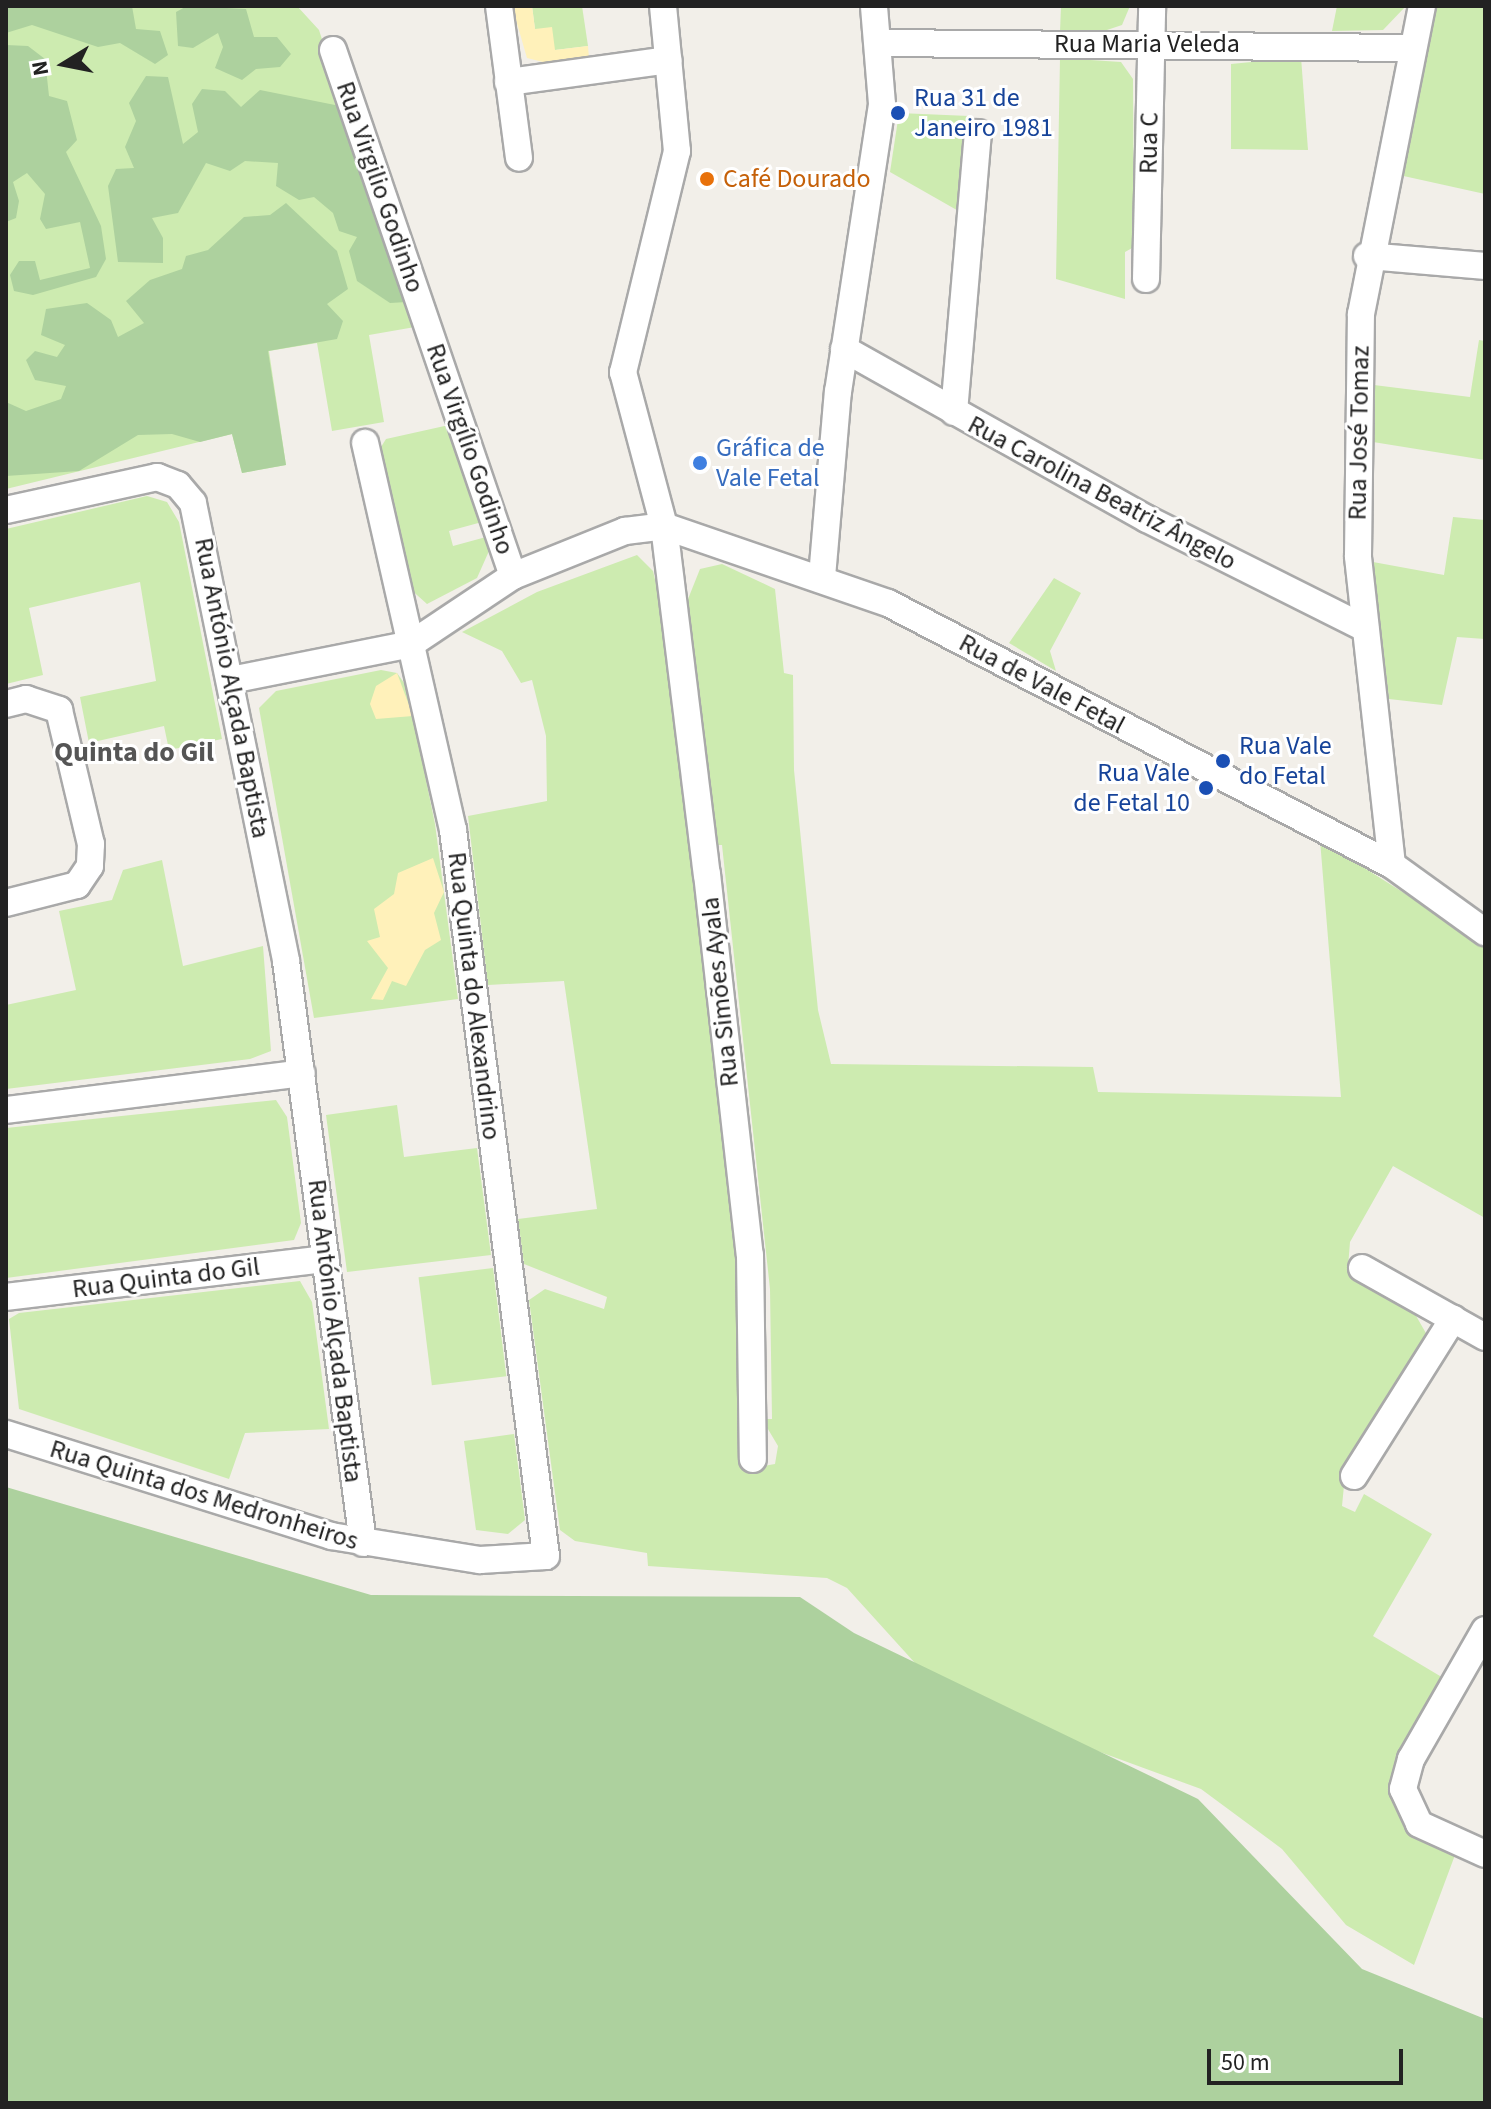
<!DOCTYPE html>
<meta charset="utf-8">
<style>
body{margin:0}
#map{position:relative;width:1491px;height:2109px;overflow:hidden;background:#f2efe9;font-family:"Source Sans 3",sans-serif}
div>[style]{position:absolute}
.grass>*{inset:0;background:#cdebb0;transform-origin:0 0}
.forest>*{inset:0;background:#add19e}
.sand>*{inset:0;background:#fff1ba}
.roads{filter:drop-shadow(2px 0 #a9a9a9) drop-shadow(-2px 0 #a9a9a9) drop-shadow(0 2px #a9a9a9) drop-shadow(0 -2px #a9a9a9)}
.street>*{height:26px;margin:-13px;padding:0 13px;transform-origin:13px;border-radius:13px;background:#fff}
.dots>*{width:22px;height:22px;translate:-50% -50%;box-sizing:border-box;border:4px solid #fff;border-radius:50%}
span{translate:-50% -50%;white-space:nowrap;text-align:center;line-height:1.15;-webkit-text-stroke:6px #fff;paint-order:stroke}
.street-label{font-size:26px;color:#222}
.transit-label{font-size:26px;color:#164399}
.left{translate:0 -50%;text-align:left}
.right{translate:-100% -50%;text-align:right}
.food-label{font-size:26px;color:#c56008}
.shop-label{font-size:26px;color:#366cbe}
.neighbourhood-label{font-size:28px;color:#555;font-weight:700}
.frame{position:absolute;inset:0;border:8px solid #222;pointer-events:none}
.north{position:absolute;left:24px;top:24px;width:80px;height:80px;-webkit-text-stroke:6px #fff;paint-order:stroke;rotate:260deg;font-size:22px;font-weight:700;line-height:32px;text-align:center;color:#222}
.north::after{content:'';display:block;margin:auto;width:28px;height:36px;background:#222;clip-path:polygon(50% 0,100% 100%,50% 72%,0 100%)}
.scale{position:absolute;left:1207px;top:2049px;width:196px;height:36px;box-sizing:border-box;border:4px solid #222;border-top:0;padding-left:10px;font-size:24px;line-height:28px;white-space:nowrap;color:#222;-webkit-text-stroke:6px #fff;paint-order:stroke}
</style>
<div id="map">
<div class="grass">
<div style="clip-path:polygon(6px 6px,297px 6px,319px 30px,415px 327px,369px 335px,384px 422px,332px 431px,317px 343px,269px 351px,286px 465px,242px 473px,232px 434px,6px 489px)"></div>
<div style="clip-path:polygon(532px 6px,582px 6px,588px 46px,555px 50px,535px 29px)"></div>
<div style="clip-path:polygon(1061px 6px,1130px 6px,1122px 25px,1101px 32px,1060px 32px)"></div>
<div style="clip-path:polygon(1337px 6px,1406px 6px,1383px 30px,1332px 31px)"></div>
<div style="clip-path:polygon(1437px 6px,1485px 6px,1485px 194px,1399px 175px)"></div>
<div style="clip-path:polygon(1301px 57px,1308px 150px,1231px 149px,1231px 64px)"></div>
<div style="clip-path:polygon(1060px 58px,1121px 62px,1133px 79px,1134px 247px,1125px 252px,1125px 299px,1056px 279px)"></div>
<div style="clip-path:polygon(899px 113px,969px 116px,962px 213px,890px 172px)"></div>
<div style="clip-path:polygon(1479px 340px,1485px 341px,1485px 460px,1373px 442px,1374px 385px,1470px 397px)"></div>
<div style="clip-path:polygon(449px 425px,482px 522px,449px 531px,453px 546px,486px 537px,489px 551px,477px 578px,427px 604px,408px 587px,381px 447px,386px 439px)"></div>
<div style="clip-path:polygon(147px 496px,167px 502px,179px 522px,222px 739px,169px 750px,164px 726px,89px 743px,80px 697px,156px 681px,140px 582px,29px 608px,43px 675px,6px 684px,6px 529px)"></div>
<div style="clip-path:polygon(1453px 517px,1485px 520px,1485px 639px,1457px 637px,1442px 705px,1389px 699px,1373px 562px,1444px 575px)"></div>
<div style="clip-path:polygon(637px 555px,653px 571px,661px 605px,736px 1252px,740px 1455px,752px 1468px,775px 1464px,778px 1446px,762px 1419px,772px 1419px,770px 1289px,722px 845px,713px 845px,686px 604px,700px 569px,722px 564px,775px 589px,784px 673px,793px 675px,794px 770px,818px 1010px,831px 1064px,1093px 1067px,1098px 1092px,1341px 1097px,1320px 840px,1485px 944px,1485px 1218px,1393px 1166px,1350px 1242px,1348px 1267px,1352px 1277px,1411px 1307px,1427px 1335px,1346px 1465px,1342px 1506px,1355px 1512px,1364px 1494px,1432px 1534px,1373px 1636px,1445px 1679px,1391px 1783px,1404px 1825px,1455px 1855px,1414px 1965px,1346px 1925px,1282px 1849px,1201px 1789px,944px 1695px,847px 1588px,827px 1578px,648px 1566px,647px 1553px,575px 1541px,560px 1530px,529px 1300px,545px 1289px,604px 1309px,607px 1297px,524px 1264px,518px 1219px,597px 1209px,564px 981px,488px 985px,468px 816px,547px 801px,546px 736px,532px 680px,521px 683px,502px 651px,462px 632px,537px 592px)"></div>
<div style="clip-path:polygon(1054px 578px,1081px 593px,1050px 651px,1056px 671px,1009px 643px)"></div>
<div style="clip-path:polygon(381px 670px,397px 673px,407px 687px,435px 824px,458px 999px,314px 1018px,259px 708px,276px 691px)"></div>
<div style="clip-path:polygon(162px 860px,183px 966px,263px 946px,271px 1051px,250px 1059px,6px 1089px,6px 1005px,76px 990px,59px 911px,112px 900px,123px 870px)"></div>
<div style="clip-path:polygon(276px 1100px,287px 1117px,301px 1223px,294px 1240px,6px 1278px,6px 1128px)"></div>
<div style="clip-path:polygon(397px 1105px,404px 1157px,477px 1148px,491px 1255px,347px 1272px,326px 1115px)"></div>
<div style="left:493px;top:1268px;width:109px;height:75px;rotate:83deg"></div>
<div style="clip-path:polygon(300px 1281px,312px 1302px,329px 1429px,245px 1433px,229px 1479px,19px 1409px,9px 1319px,19px 1313px)"></div>
<div style="clip-path:polygon(514px 1434px,525px 1520px,508px 1534px,476px 1530px,464px 1441px)"></div>
</div>
<div class="forest">
<div style="clip-path:polygon(6px 6px,132px 6px,136px 29px,160px 31px,168px 55px,155px 64px,120px 43px,98px 47px,32px 25px,6px 33px)"></div>
<div style="clip-path:polygon(187px 6px,246px 9px,254px 37px,277px 37px,291px 54px,280px 67px,256px 69px,242px 80px,215px 68px,223px 47px,218px 33px,193px 48px,178px 46px,176px 12px)"></div>
<div style="clip-path:polygon(6px 45px,28px 46px,45px 59px,49px 96px,67px 101px,77px 140px,66px 152px,101px 226px,106px 259px,96px 277px,33px 295px,14px 291px,10px 275px,19px 261px,35px 261px,40px 280px,90px 268px,80px 222px,46px 229px,40px 219px,45px 194px,27px 173px,13px 182px,19px 201px,16px 218px,6px 222px)"></div>
<div style="clip-path:polygon(146px 76px,168px 77px,183px 144px,198px 132px,192px 104px,202px 89px,225px 91px,241px 107px,260px 90px,340px 106px,407px 302px,390px 303px,357px 281px,349px 251px,357px 237px,339px 231px,333px 213px,314px 197px,299px 200px,276px 186px,278px 163px,245px 161px,230px 171px,206px 163px,178px 213px,152px 218px,163px 238px,163px 263px,118px 262px,108px 186px,116px 169px,134px 168px,125px 147px,136px 121px,129px 103px)"></div>
<div style="clip-path:polygon(286px 203px,337px 251px,348px 289px,327px 304px,343px 321px,337px 339px,268px 351px,286px 465px,242px 473px,232px 434px,200px 442px,172px 434px,138px 435px,79px 471px,6px 476px,6px 402px,26px 411px,61px 399px,66px 386px,35px 380px,26px 360px,35px 351px,57px 357px,65px 345px,41px 335px,46px 309px,87px 303px,111px 320px,118px 337px,144px 323px,126px 301px,150px 280px,182px 269px,186px 256px,208px 250px,244px 217px,270px 215px)"></div>
<div style="clip-path:polygon(6px 1487px,371px 1595px,800px 1597px,854px 1633px,1198px 1799px,1362px 1969px,1485px 2019px,1485px 2103px,6px 2103px)"></div>
</div>
<div class="sand">
<div style="clip-path:polygon(512px 6px,532px 6px,535px 29px,552px 27px,555px 50px,588px 46px,589px 58px,547px 63px,527px 58px)"></div>
<div style="clip-path:polygon(397px 673px,413px 716px,376px 719px,370px 704px,376px 686px)"></div>
<div style="clip-path:polygon(433px 858px,444px 892px,434px 913px,441px 940px,425px 950px,406px 986px,392px 981px,383px 1000px,371px 999px,388px 968px,367px 941px,380px 937px,374px 909px,394px 894px,398px 873px)"></div>
</div>
<div class="roads">
<div class="street">
<div style="left:499px;top:6px;width:153px;rotate:82.5deg"></div>
<div style="left:663px;top:6px;width:146px;rotate:84.5deg"></div>
<div style="left:677px;top:151px;width:228px;rotate:103.7deg"></div>
<div style="left:623px;top:372px;width:159px;rotate:75.1deg"></div>
<div style="left:664px;top:526px;width:351px;rotate:83deg"></div>
<div style="left:707px;top:874px;width:383px;rotate:83.6deg"></div>
<div style="left:750px;top:1255px;width:204px;rotate:89.2deg"></div>
<div style="left:881px;top:43px;width:532px;rotate:0.54deg"></div>
<div style="left:333px;top:50px;width:556px;rotate:71.11deg"></div>
<div style="left:508px;top:82px;width:162px;rotate:-7.8deg"></div>
<div style="left:1367px;top:256px;width:118px;rotate:4.8deg"></div>
<div style="left:1146px;top:279px;width:273px;rotate:-88.7deg"></div>
<div style="left:844px;top:349px;width:347px;rotate:29.3deg"></div>
<div style="left:1147px;top:519px;width:244px;rotate:26.6deg"></div>
<div style="left:954px;top:412px;width:280px;rotate:-85.1deg"></div>
<div style="left:6px;top:510px;width:155px;rotate:-12.3deg"></div>
<div style="left:157px;top:477px;width:22px;rotate:21deg"></div>
<div style="left:178px;top:485px;width:23px;rotate:50deg"></div>
<div style="left:193px;top:503px;width:467px;rotate:78.5deg"></div>
<div style="left:286px;top:961px;width:587px;rotate:82.46deg"></div>
<div style="left:822px;top:577px;width:186px;rotate:-85.1deg"></div>
<div style="left:838px;top:392px;width:291px;rotate:-81.3deg"></div>
<div style="left:882px;top:104px;width:98px;rotate:-94.7deg"></div>
<div style="left:231px;top:680px;width:184px;rotate:-11.3deg"></div>
<div style="left:411px;top:644px;width:123px;rotate:-33.7deg"></div>
<div style="left:513px;top:576px;width:121px;rotate:-21.9deg"></div>
<div style="left:625px;top:531px;width:39px;rotate:-7deg"></div>
<div style="left:664px;top:526px;width:237px;rotate:19deg"></div>
<div style="left:888px;top:603px;width:568px;rotate:27.47deg"></div>
<div style="left:1392px;top:865px;width:115px;rotate:35.8deg"></div>
<div style="left:6px;top:704px;width:21px;rotate:-14deg"></div>
<div style="left:26px;top:699px;width:35px;rotate:18deg"></div>
<div style="left:59px;top:710px;width:138px;rotate:76.6deg"></div>
<div style="left:91px;top:844px;width:22px;rotate:93deg"></div>
<div style="left:90px;top:866px;width:23px;rotate:124deg"></div>
<div style="left:77px;top:885px;width:73px;rotate:165.8deg"></div>
<div style="left:1392px;top:865px;width:311px;rotate:-96.3deg"></div>
<div style="left:1358px;top:556px;width:242px;rotate:-89.3deg"></div>
<div style="left:1361px;top:314px;width:314px;rotate:-78.8deg"></div>
<div style="left:6px;top:1110px;width:298px;rotate:-7.1deg"></div>
<div style="left:1362px;top:1268px;width:141px;rotate:29.3deg"></div>
<div style="left:6px;top:1297px;width:322px;rotate:-6.8deg"></div>
<div style="left:6px;top:1434px;width:341px;rotate:17.4deg"></div>
<div style="left:331px;top:1536px;width:151px;rotate:9.2deg"></div>
<div style="left:480px;top:1560px;width:66px;rotate:-3.5deg"></div>
<div style="left:546px;top:1556px;width:732px;rotate:-97.3deg"></div>
<div style="left:453px;top:830px;width:397px;rotate:-102.8deg"></div>
<div style="left:1354px;top:1476px;width:186px;rotate:-57.8deg"></div>
<div style="left:1485px;top:1630px;width:149px;rotate:119.8deg"></div>
<div style="left:1411px;top:1759px;width:31px;rotate:105deg"></div>
<div style="left:1403px;top:1789px;width:38px;rotate:65deg"></div>
<div style="left:1419px;top:1824px;width:72px;rotate:24.4deg"></div>
</div>
</div>
<div class="dots">
<div style="left:898px;top:113px;background:#1a4fb4"></div>
<div style="left:707px;top:179px;background:#e8710a"></div>
<div style="left:700px;top:463px;background:#3f7fe0"></div>
<div style="left:1223px;top:761px;background:#1a4fb4"></div>
<div style="left:1206px;top:788px;background:#1a4fb4"></div>
</div>
<div class="street-label">
<span style="left:1147px;top:44px">Rua Maria Veleda</span>
<span style="left:1149px;top:143px;rotate:-89deg">Rua C</span>
<span style="left:380px;top:187px;rotate:71deg">Rua Virgilio Godinho</span>
<span style="left:1359px;top:433px;rotate:-89deg">Rua José Tomaz</span>
<span style="left:470px;top:449px;rotate:71deg">Rua Virgílio Godinho</span>
<span style="left:1102px;top:493px;rotate:28deg">Rua Carolina Beatriz Ângelo</span>
<span style="left:1042px;top:684px;rotate:28deg">Rua de Vale Fetal</span>
<span style="left:232px;top:688px;rotate:79deg">Rua António Alçada Baptista</span>
<span style="left:720px;top:992px;rotate:-96deg">Rua Simões Ayala</span>
<span style="left:474px;top:996px;rotate:83deg">Rua Quinta do Alexandrino</span>
<span style="left:166px;top:1278px;rotate:-7deg">Rua Quinta do Gil</span>
<span style="left:335px;top:1331px;rotate:83deg">Rua António Alçada Baptista</span>
<span style="left:204px;top:1495px;rotate:17deg">Rua Quinta dos Medronheiros</span>
</div>
<div class="transit-label">
<span class="left" style="left:914px;top:113px">Rua 31 de<br>Janeiro 1981</span>
<span class="left" style="left:1239px;top:761px">Rua Vale<br>do Fetal</span>
<span class="right" style="left:1190px;top:788px">Rua Vale<br>de Fetal 10</span>
</div>
<div class="food-label">
<span class="left" style="left:723px;top:179px">Café Dourado</span>
</div>
<div class="shop-label">
<span class="left" style="left:716px;top:463px">Gráfica de<br>Vale Fetal</span>
</div>
<div class="neighbourhood-label">
<span style="left:134px;top:752px">Quinta do Gil</span>
</div>
<div class="frame"></div>
<div class="north">N</div>
<div class="scale">50 m</div>
</div>
